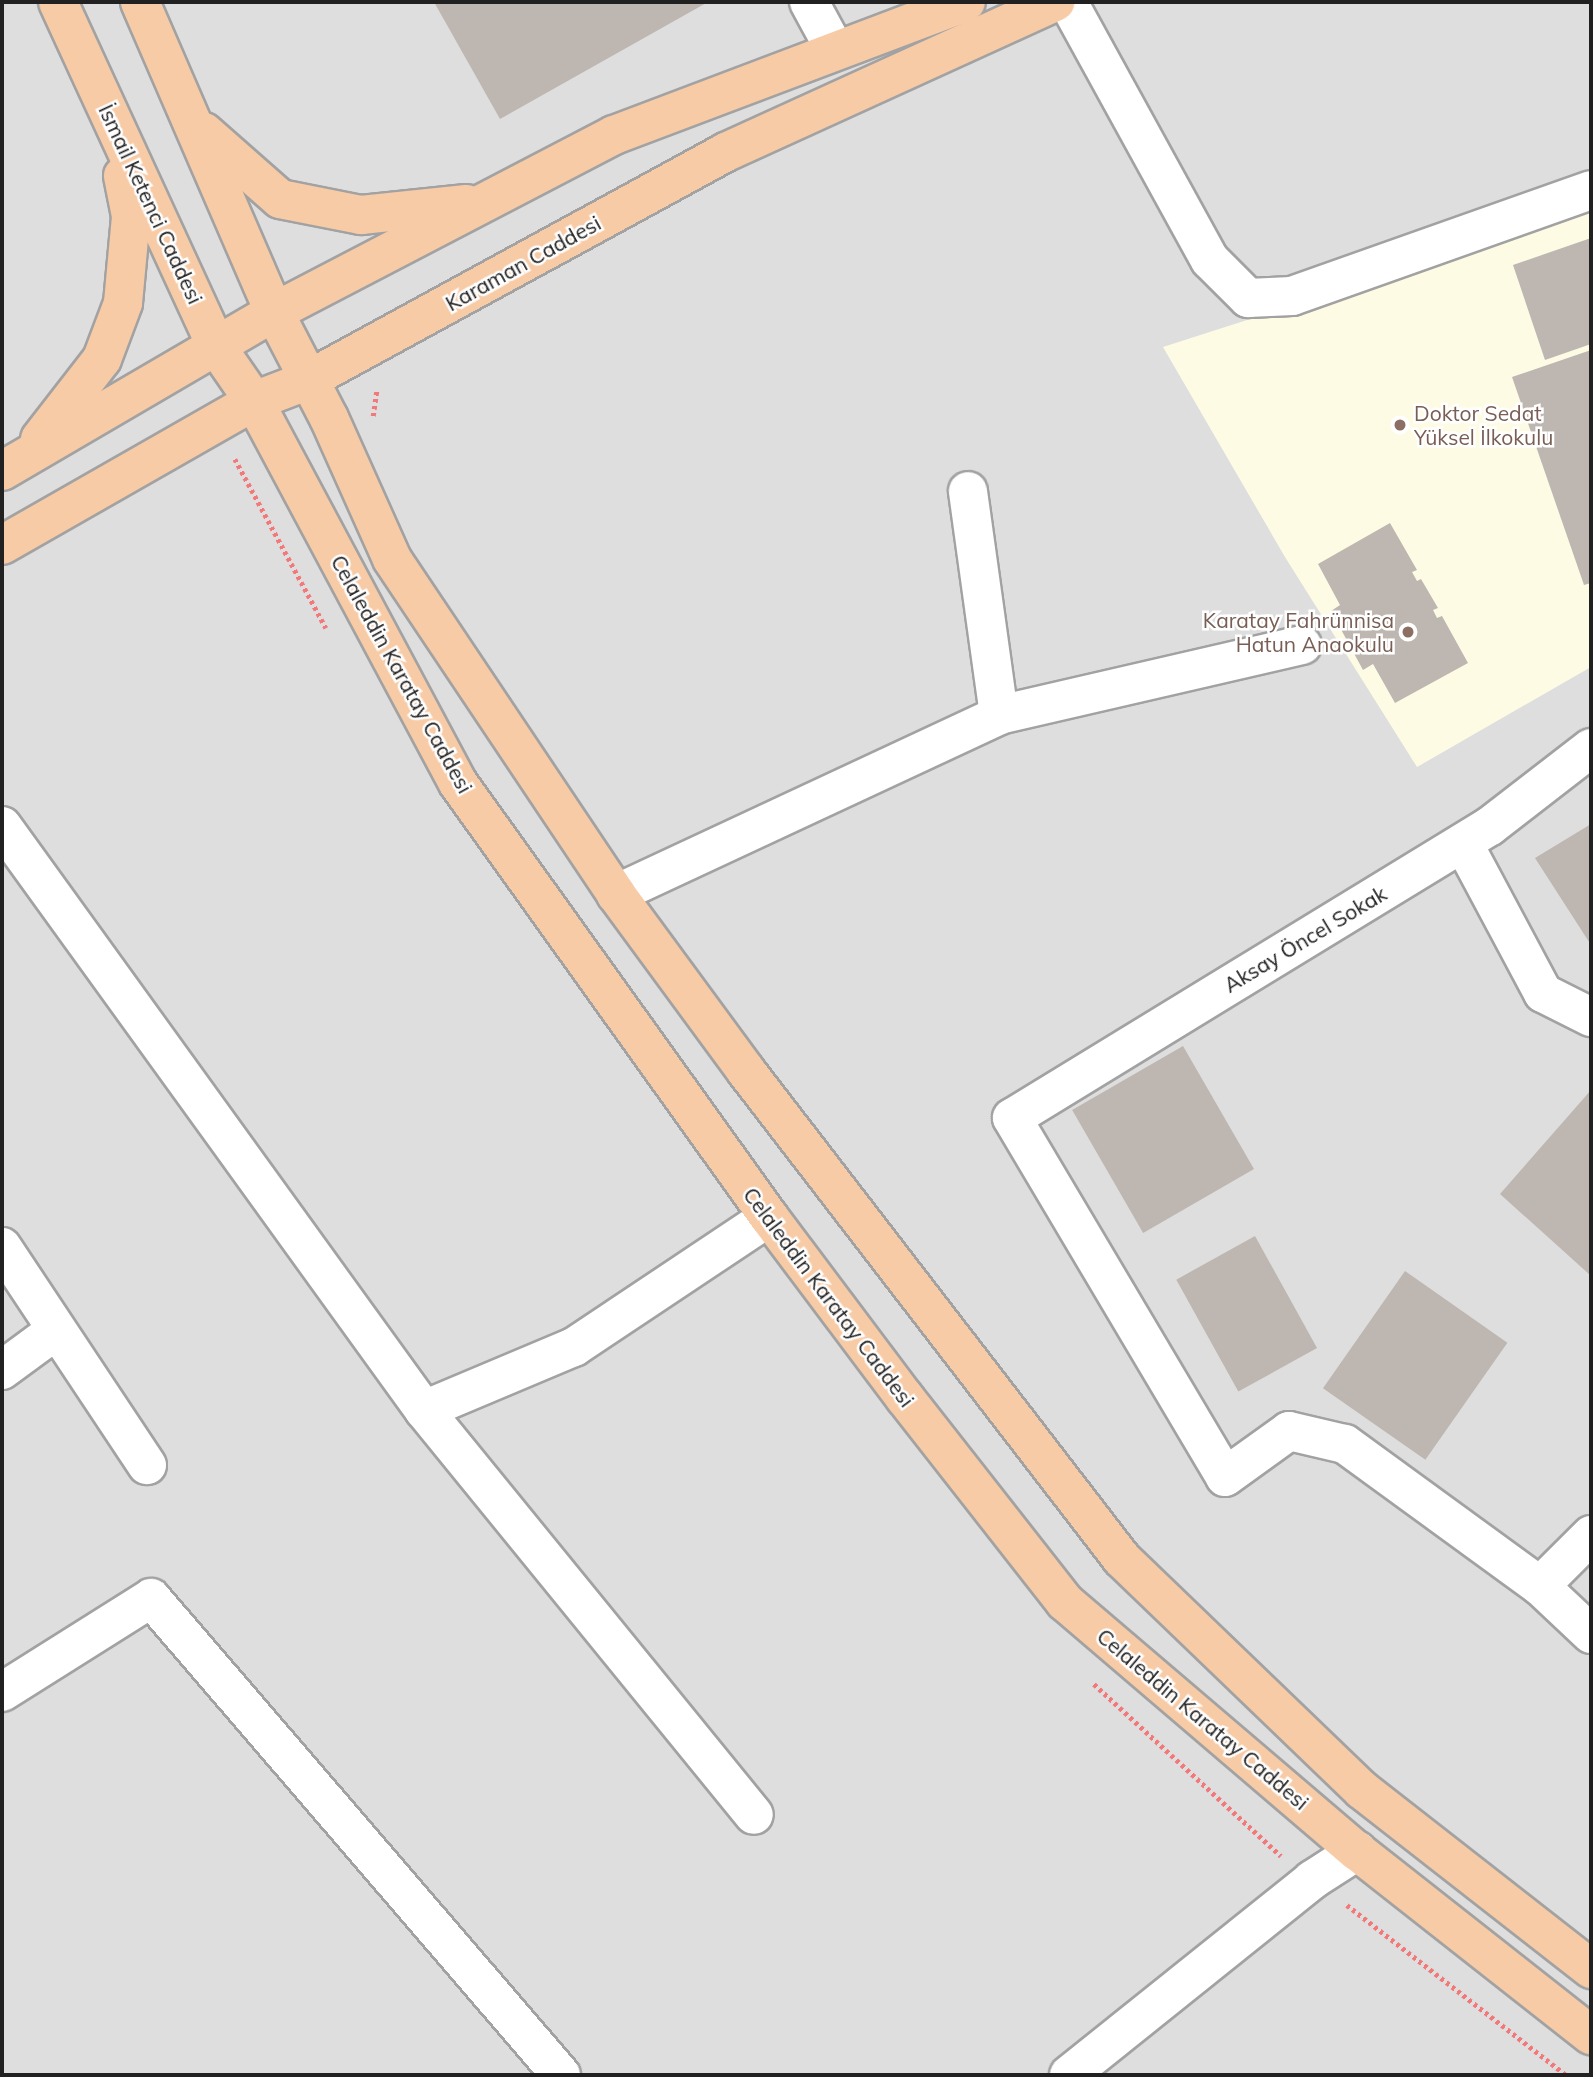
<!DOCTYPE html>
<meta charset="utf-8">
<style>
body{margin:0}
#map{position:relative;width:1593px;height:2077px;overflow:hidden;background:#f1ede9;font-family:Mulish,sans-serif}
div>[style]{position:absolute}
.residential>*{inset:0;background:#dfdede;transform-origin:0 0}
.education>*{inset:0;background:#fefbe5}
.building>*{inset:0;background:#beb6b1;transform-origin:0 0}
.path>*{height:4.5px;margin-top:-2.25px;transform-origin:0;background:repeating-linear-gradient(90deg,#f3787a 0 3.5px,transparent 0 7px)}
.roads{filter:drop-shadow(2px 0 #a2a2a2) drop-shadow(-2px 0 #a2a2a2) drop-shadow(0 2px #a2a2a2) drop-shadow(0 -2px #a2a2a2)}
.minor>*{height:38px;margin:-19px;padding:0 19px;transform-origin:19px;border-radius:19px;background:#fff}
.major>*{height:38px;margin:-19px;padding:0 19px;transform-origin:19px;border-radius:19px;background:#f8cba7}
.dots>*{width:19px;height:19px;translate:-50% -50%;box-sizing:border-box;border:4px solid #fff;border-radius:50%}
span{translate:-50% -50%;white-space:nowrap;text-align:center;line-height:1.15;-webkit-text-stroke:5px #fff;paint-order:stroke}
.street-label{font-size:21px;color:#212121}
.education-label{font-size:21px;color:#785e54}
.left{translate:0 -50%;text-align:left}
.right{translate:-100% -50%;text-align:right}
.frame{position:absolute;inset:0;border:4px solid #212121;pointer-events:none}
</style>
<div id="map">
<div class="residential">
<div style="left:2px;top:2px;width:1589px;height:2073px"></div>
</div>
<div class="education">
<div style="clip-path:polygon(1591px 210px,1591px 667px,1417px 767px,1285px 557px,1163px 347px)"></div>
</div>
<div class="building">
<div style="clip-path:polygon(434px 2px,708px 2px,500px 119px)"></div>
<div style="clip-path:polygon(1591px 238px,1591px 344px,1545px 360px,1513px 265px)"></div>
<div style="clip-path:polygon(1591px 350px,1591px 583px,1584px 585px,1512px 377px)"></div>
<div style="clip-path:polygon(1390px 523px,1417px 570px,1412px 572px,1417px 581px,1421px 579px,1438px 608px,1433px 610px,1437px 618px,1442px 616px,1468px 663px,1395px 703px,1373px 664px,1363px 670px,1331px 611px,1340px 605px,1318px 564px)"></div>
<div style="clip-path:polygon(1591px 824px,1591px 945px,1535px 858px)"></div>
<div style="left:1183px;top:1046px;width:142px;height:128px;rotate:60deg"></div>
<div style="clip-path:polygon(1591px 1090px,1591px 1273px,1590px 1275px,1500px 1194px)"></div>
<div style="left:1255px;top:1236px;width:128px;height:90px;rotate:61deg"></div>
<div style="left:1405px;top:1271px;width:125px;height:143px;rotate:35deg"></div>
</div>
<div class="path">
<div style="left:373px;top:416px;width:27px;rotate:-82deg"></div>
<div style="left:235px;top:459px;width:192px;rotate:61.7deg"></div>
<div style="left:1094px;top:1684px;width:254px;rotate:42.6deg"></div>
<div style="left:1347px;top:1905px;width:277px;rotate:37.8deg"></div>
</div>
<div class="roads">
<div class="minor">
<div style="left:809px;top:2px;width:52px;rotate:61.5deg"></div>
<div style="left:1068px;top:2px;width:294px;rotate:61.2deg"></div>
<div style="left:1210px;top:260px;width:54px;rotate:45deg"></div>
<div style="left:1248px;top:298px;width:44px;rotate:-2.6deg"></div>
<div style="left:1292px;top:296px;width:317px;rotate:-19.5deg"></div>
<div style="left:999px;top:715px;width:311px;rotate:-13deg"></div>
<div style="left:1591px;top:748px;width:128px;rotate:142.3deg"></div>
<div style="left:1490px;top:826px;width:560px;rotate:148.58deg"></div>
<div style="left:1012px;top:1118px;width:417px;rotate:59.3deg"></div>
<div style="left:1225px;top:1477px;width:79px;rotate:-35.7deg"></div>
<div style="left:1289px;top:1431px;width:57px;rotate:13.1deg"></div>
<div style="left:1345px;top:1444px;width:241px;rotate:36.1deg"></div>
<div style="left:1540px;top:1586px;width:70px;rotate:43.3deg"></div>
<div style="left:2px;top:826px;width:721px;rotate:54.15deg"></div>
<div style="left:424px;top:1410px;width:522px;rotate:50.83deg"></div>
<div style="left:1463px;top:843px;width:170px;rotate:61.9deg"></div>
<div style="left:1543px;top:993px;width:54px;rotate:26.6deg"></div>
<div style="left:616px;top:894px;width:423px;rotate:-25deg"></div>
<div style="left:999px;top:715px;width:226px;rotate:-97.9deg"></div>
<div style="left:2px;top:1247px;width:262px;rotate:56.4deg"></div>
<div style="left:2px;top:1370px;width:66px;rotate:-36.3deg"></div>
<div style="left:424px;top:1410px;width:163px;rotate:-22.8deg"></div>
<div style="left:574px;top:1347px;width:234px;rotate:-33.7deg"></div>
<div style="left:1540px;top:1586px;width:72px;rotate:-45deg"></div>
<div style="left:2px;top:1692px;width:176px;rotate:-32.2deg"></div>
<div style="left:151px;top:1598px;width:629px;rotate:49.32deg"></div>
<div style="left:1069px;top:2075px;width:312px;rotate:-38.7deg"></div>
<div style="left:1312px;top:1880px;width:54px;rotate:-32.8deg"></div>
</div>
<div class="major">
<div style="left:58px;top:2px;width:379px;rotate:65.3deg"></div>
<div style="left:216px;top:346px;width:67px;rotate:55.4deg"></div>
<div style="left:254px;top:401px;width:433px;rotate:61.9deg"></div>
<div style="left:458px;top:783px;width:534px;rotate:54.38deg"></div>
<div style="left:769px;top:1217px;width:226px;rotate:53.1deg"></div>
<div style="left:905px;top:1398px;width:259px;rotate:51.9deg"></div>
<div style="left:1065px;top:1602px;width:384px;rotate:40.5deg"></div>
<div style="left:1357px;top:1851px;width:298px;rotate:38.2deg"></div>
<div style="left:140px;top:2px;width:338px;rotate:66.6deg"></div>
<div style="left:274px;top:312px;width:119px;rotate:62.6deg"></div>
<div style="left:329px;top:418px;width:154px;rotate:65.9deg"></div>
<div style="left:392px;top:559px;width:403px;rotate:56.2deg"></div>
<div style="left:616px;top:894px;width:220px;rotate:53.7deg"></div>
<div style="left:746px;top:1071px;width:616px;rotate:52.39deg"></div>
<div style="left:1122px;top:1559px;width:333px;rotate:43.9deg"></div>
<div style="left:1362px;top:1790px;width:291px;rotate:38deg"></div>
<div style="left:204px;top:132px;width:101px;rotate:41.4deg"></div>
<div style="left:280px;top:199px;width:83px;rotate:11.2deg"></div>
<div style="left:361px;top:215px;width:106px;rotate:-6deg"></div>
<div style="left:40px;top:439px;width:101px;rotate:-52.2deg"></div>
<div style="left:102px;top:359px;width:60px;rotate:-69.4deg"></div>
<div style="left:123px;top:303px;width:87px;rotate:-84.7deg"></div>
<div style="left:131px;top:216px;width:41px;rotate:-101.3deg"></div>
<div style="left:2px;top:471px;width:315px;rotate:-30.3deg"></div>
<div style="left:274px;top:312px;width:383px;rotate:-27.5deg"></div>
<div style="left:614px;top:135px;width:376px;rotate:-20.7deg"></div>
<div style="left:2px;top:545px;width:290px;rotate:-29.7deg"></div>
<div style="left:254px;top:401px;width:56px;rotate:-21deg"></div>
<div style="left:306px;top:381px;width:478px;rotate:-28.6deg"></div>
<div style="left:726px;top:152px;width:362px;rotate:-24.5deg"></div>
</div>
</div>
<div class="dots">
<div style="left:1400px;top:425px;background:#8d6e63"></div>
<div style="left:1408px;top:632px;background:#8d6e63"></div>
</div>
<div class="street-label">
<span style="left:151px;top:204px;rotate:65deg">İsmail Ketenci Caddesi</span>
<span style="left:523px;top:263px;rotate:-29deg">Karaman Caddesi</span>
<span style="left:402px;top:674px;rotate:61deg">Celaleddin Karatay Caddesi</span>
<span style="left:1305px;top:939px;rotate:-31deg">Aksay Öncel Sokak</span>
<span style="left:829px;top:1297px;rotate:53deg">Celaleddin Karatay Caddesi</span>
<span style="left:1203px;top:1719px;rotate:40deg">Celaleddin Karatay Caddesi</span>
</div>
<div class="education-label">
<span class="left" style="left:1414px;top:425px">Doktor Sedat<br>Yüksel İlkokulu</span>
<span class="right" style="left:1394px;top:632px">Karatay Fahrünnisa<br>Hatun Anaokulu</span>
</div>
<div class="frame"></div>
</div>
